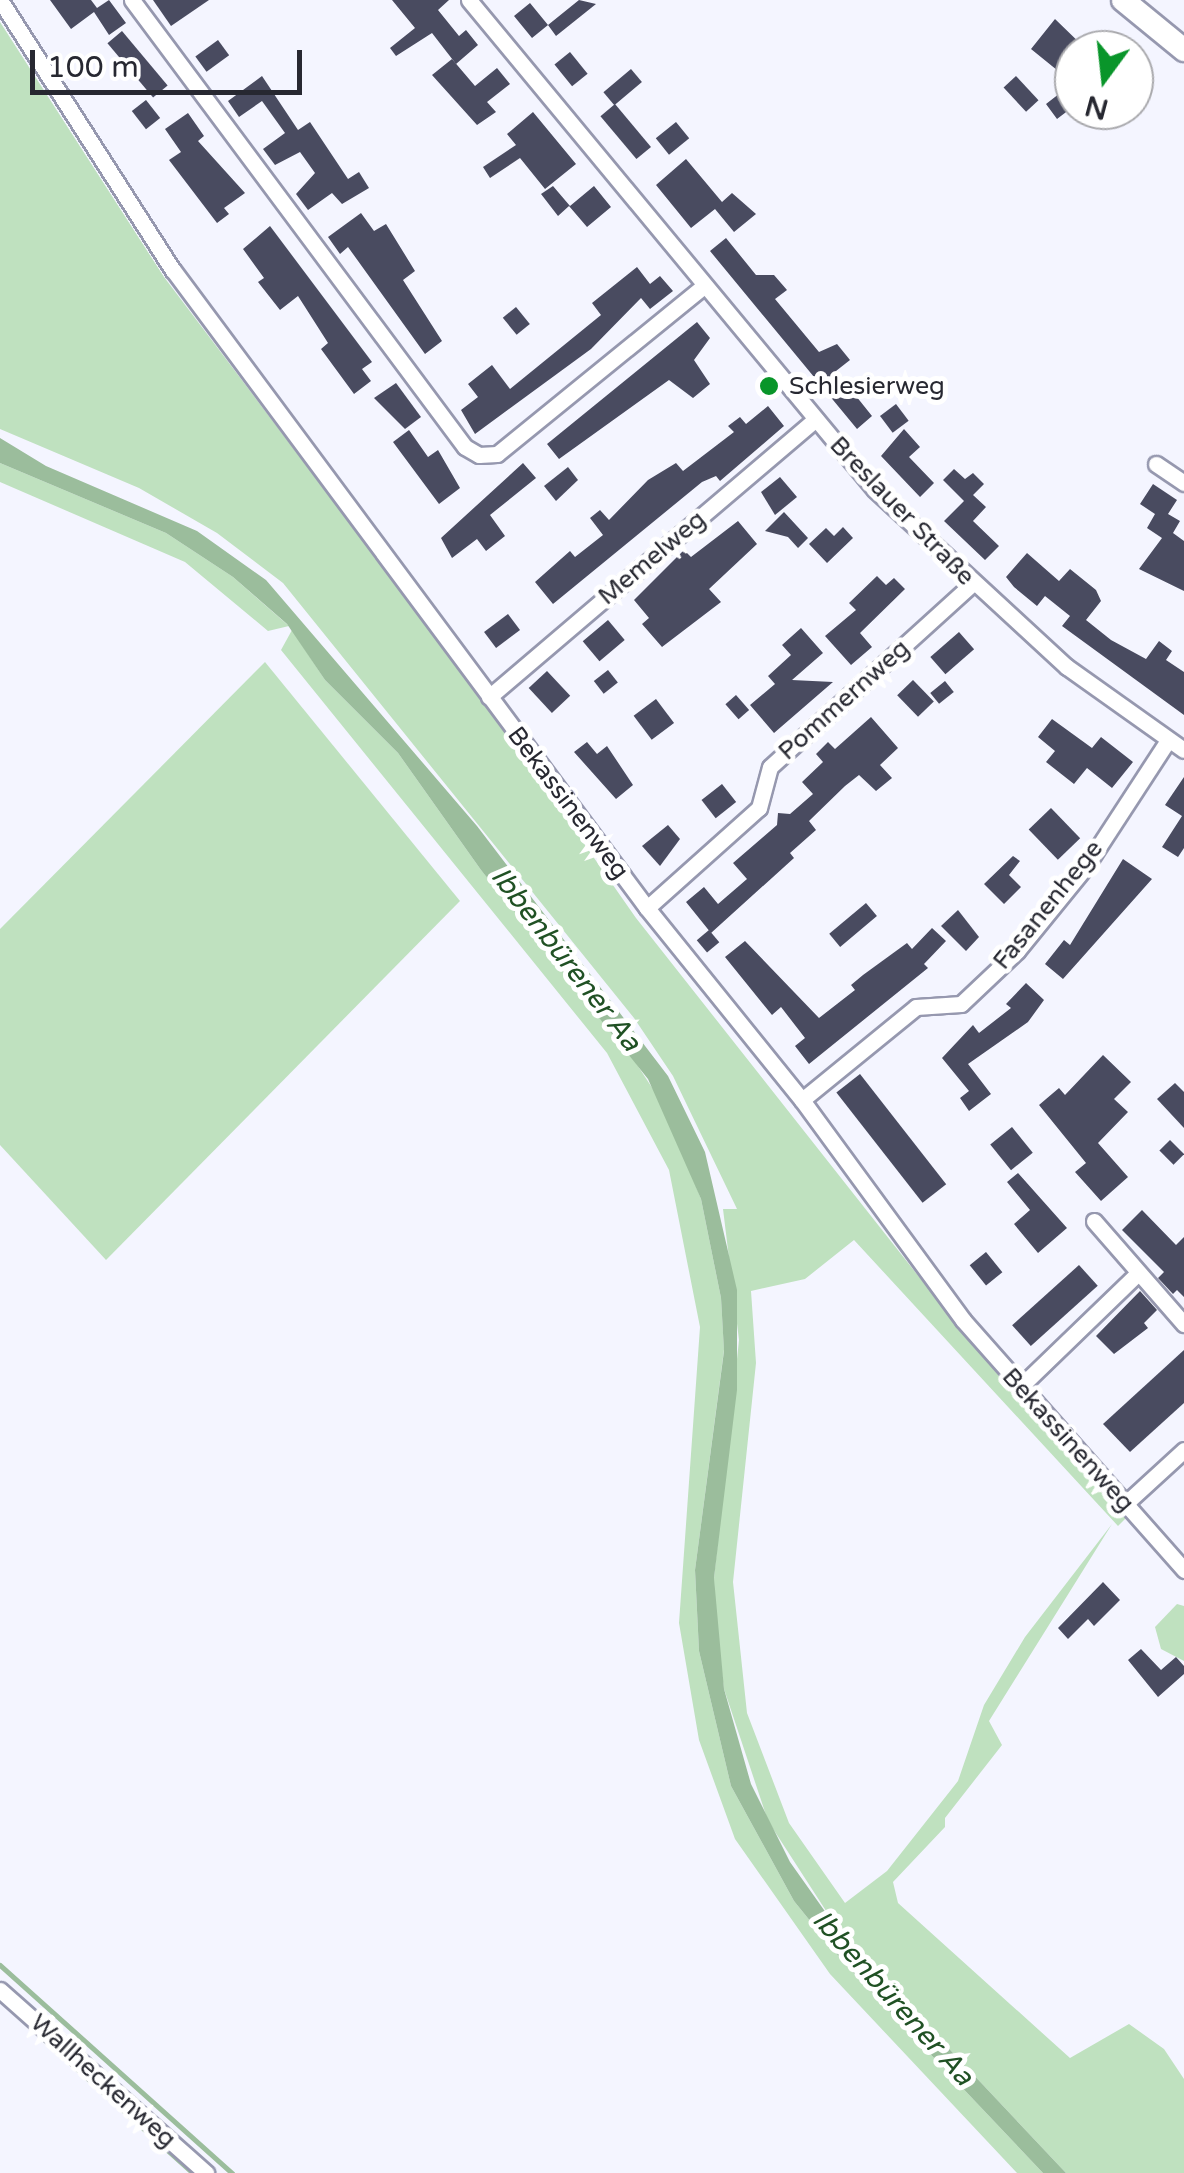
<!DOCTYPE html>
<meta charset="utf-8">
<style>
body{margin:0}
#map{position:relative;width:1184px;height:2173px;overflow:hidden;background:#f4f5ff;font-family:"Varela Round",sans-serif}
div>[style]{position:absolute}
.green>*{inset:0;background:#bfe1bf}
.water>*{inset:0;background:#9bbd9c}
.stream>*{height:5px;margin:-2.5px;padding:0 2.5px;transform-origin:2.5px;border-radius:2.5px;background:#9bbd9c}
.building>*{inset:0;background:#494b60;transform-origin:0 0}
.roads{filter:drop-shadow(2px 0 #9698af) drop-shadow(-2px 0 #9698af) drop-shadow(0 2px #9698af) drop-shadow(0 -2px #9698af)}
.street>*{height:15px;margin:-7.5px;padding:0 7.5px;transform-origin:7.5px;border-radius:7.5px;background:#fff}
.secondary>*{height:22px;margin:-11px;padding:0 11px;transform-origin:11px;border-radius:11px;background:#fff}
.dots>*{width:28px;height:28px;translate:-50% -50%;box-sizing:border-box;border:5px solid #fff;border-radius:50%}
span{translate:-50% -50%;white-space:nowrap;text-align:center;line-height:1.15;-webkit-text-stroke:10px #fff;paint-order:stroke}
.poi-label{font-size:25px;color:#272831}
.left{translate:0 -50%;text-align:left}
.street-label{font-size:25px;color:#272831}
.water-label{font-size:28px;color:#205124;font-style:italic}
.north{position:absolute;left:1054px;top:30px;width:100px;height:100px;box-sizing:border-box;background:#fff;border:2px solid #a9a9ad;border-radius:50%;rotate:195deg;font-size:28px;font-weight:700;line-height:40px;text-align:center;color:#272831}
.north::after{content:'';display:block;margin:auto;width:35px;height:45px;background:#09952a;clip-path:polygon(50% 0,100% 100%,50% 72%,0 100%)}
.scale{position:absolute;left:30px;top:50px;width:272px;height:45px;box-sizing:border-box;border:5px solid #272831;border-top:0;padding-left:12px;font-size:30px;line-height:35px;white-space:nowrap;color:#272831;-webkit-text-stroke:8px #fff;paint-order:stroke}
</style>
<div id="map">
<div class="green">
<div style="clip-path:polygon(0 22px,164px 277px,485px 702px,636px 918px,957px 1325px,1126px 1518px,1118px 1526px,854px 1240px,805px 1279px,751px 1291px,756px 1363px,733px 1582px,747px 1713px,789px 1823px,845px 1903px,887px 1871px,958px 1781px,984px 1705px,1025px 1637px,1112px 1524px,989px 1721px,1002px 1745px,945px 1818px,945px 1827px,893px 1882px,898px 1903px,1070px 2058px,1129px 2024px,1164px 2049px,1184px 2079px,1184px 2173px,1066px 2173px,841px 1934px,768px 1821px,724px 1689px,715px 1622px,714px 1578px,739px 1340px,723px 1209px,737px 1209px,673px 1076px,634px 1018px,283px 583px,217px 533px,139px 488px,0 429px)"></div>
<div style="clip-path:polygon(0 463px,166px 533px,233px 577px,289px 626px,268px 631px,185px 562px,0 482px)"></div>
<div style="clip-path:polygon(292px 630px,325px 680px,398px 753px,481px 870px,615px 1031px,664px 1106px,701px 1199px,721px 1298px,724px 1350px,695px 1570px,699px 1651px,731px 1786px,794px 1901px,845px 1964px,1043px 2173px,1017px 2173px,830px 1974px,735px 1839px,699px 1740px,679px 1623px,700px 1327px,669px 1170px,607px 1053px,281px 650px)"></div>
<div style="clip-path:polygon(265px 662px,460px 901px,106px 1260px,0 1145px,0 929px)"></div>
<div style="clip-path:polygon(1177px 1604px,1184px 1606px,1184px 1661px,1161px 1649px,1155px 1627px)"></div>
</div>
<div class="water">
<div style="clip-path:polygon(0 438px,46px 466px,197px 531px,266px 580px,477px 826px,668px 1076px,705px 1152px,737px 1290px,737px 1390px,714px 1578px,724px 1689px,751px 1784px,790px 1862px,841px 1934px,1066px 2173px,1043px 2173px,845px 1964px,794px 1901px,731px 1786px,699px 1651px,695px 1570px,724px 1351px,721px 1298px,701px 1199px,648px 1079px,481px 870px,398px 753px,325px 680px,287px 624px,233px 577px,166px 533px,0 463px)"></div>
</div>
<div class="stream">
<div style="left:0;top:1965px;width:312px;rotate:41.9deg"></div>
<div style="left:39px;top:2035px;width:207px;rotate:41.9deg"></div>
</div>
<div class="building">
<div style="clip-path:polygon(50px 0,91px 0,97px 8px,109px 0,126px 23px,109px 35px,94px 12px,71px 29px)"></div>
<div style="clip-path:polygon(153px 0,209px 0,171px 26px)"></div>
<div style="clip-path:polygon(392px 0,449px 0,438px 10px,459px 36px,466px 30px,478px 45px,456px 64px,432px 33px,396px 56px,390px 48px,415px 28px)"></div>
<div style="clip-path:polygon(579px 0,596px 4px,556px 36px,548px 25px,532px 38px,514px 16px,530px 3px,548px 25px)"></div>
<div style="clip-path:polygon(1055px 19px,1087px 50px,1074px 50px,1074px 106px,1057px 119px,1046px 104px,1073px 83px,1031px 49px)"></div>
<div style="left:122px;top:31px;width:71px;height:19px;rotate:50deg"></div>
<div style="left:218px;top:40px;width:19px;height:28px;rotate:54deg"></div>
<div style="left:570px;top:52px;width:28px;height:20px;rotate:51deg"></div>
<div style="clip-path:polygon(452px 59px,475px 86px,497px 68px,510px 84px,487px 102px,496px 112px,477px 125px,432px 75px)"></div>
<div style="left:631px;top:69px;width:17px;height:36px;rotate:50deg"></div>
<div style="clip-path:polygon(262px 76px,298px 130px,310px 122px,348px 179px,359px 172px,369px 188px,342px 204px,332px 193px,308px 210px,296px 194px,315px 173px,300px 152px,275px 165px,263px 149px,285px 133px,262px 101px,239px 117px,228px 101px)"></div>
<div style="left:1016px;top:76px;width:33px;height:17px;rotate:47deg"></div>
<div style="left:146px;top:100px;width:23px;height:18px;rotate:52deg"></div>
<div style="left:615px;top:104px;width:56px;height:19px;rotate:50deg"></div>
<div style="clip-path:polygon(533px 112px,576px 164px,545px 189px,520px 158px,490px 178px,483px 167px,516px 145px,507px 134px)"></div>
<div style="clip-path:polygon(188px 113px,204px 136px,198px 141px,245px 193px,224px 208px,229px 214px,217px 223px,169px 160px,181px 152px,165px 129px)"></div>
<div style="left:676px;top:122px;width:21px;height:26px;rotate:51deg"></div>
<div style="clip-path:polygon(686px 159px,722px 202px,732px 193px,756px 214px,734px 232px,715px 209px,691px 228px,656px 185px)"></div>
<div style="clip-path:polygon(553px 186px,570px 206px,594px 186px,611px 207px,587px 227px,569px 206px,558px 216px,541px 194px)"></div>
<div style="clip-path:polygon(361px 213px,374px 231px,386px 224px,415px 271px,403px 280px,442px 341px,425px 354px,348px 247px,340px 254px,328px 237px)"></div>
<div style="clip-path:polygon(270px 226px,372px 362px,362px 369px,371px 381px,354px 394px,321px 349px,328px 343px,298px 296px,280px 310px,258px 282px,264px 278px,243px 249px)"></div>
<div style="clip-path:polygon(726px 238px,756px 275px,774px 275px,787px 290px,775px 299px,819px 352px,837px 344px,850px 360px,836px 371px,872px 416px,857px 429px,710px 251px)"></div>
<div style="clip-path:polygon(637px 267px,650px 284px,660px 276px,673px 291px,650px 309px,641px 298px,591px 349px,475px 434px,461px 410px,478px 397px,468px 384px,492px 365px,510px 389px,601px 315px,592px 303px)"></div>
<div style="left:516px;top:307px;width:22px;height:17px;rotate:51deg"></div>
<div style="clip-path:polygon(697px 322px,710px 338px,694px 360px,710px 384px,693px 398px,669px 380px,559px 459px,547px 444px)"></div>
<div style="clip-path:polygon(396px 383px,421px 417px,405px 429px,374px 398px)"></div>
<div style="left:896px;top:404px;width:21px;height:20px;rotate:53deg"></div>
<div style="clip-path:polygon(768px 406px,784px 426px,720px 481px,716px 476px,702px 482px,553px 604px,535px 582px,570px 551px,575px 557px,603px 535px,590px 518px,600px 510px,609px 520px,648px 480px,676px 463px,683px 471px,734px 432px,728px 426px,740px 417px,746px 424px)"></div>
<div style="clip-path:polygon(904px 429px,920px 447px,909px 457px,934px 483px,920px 497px,881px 456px)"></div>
<div style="clip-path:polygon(409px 430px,428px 457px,438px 450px,460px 488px,439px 504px,393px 442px)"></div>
<div style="clip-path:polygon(523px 463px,536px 478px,490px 515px,505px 536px,486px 551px,477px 539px,452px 558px,441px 538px)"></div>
<div style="clip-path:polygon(568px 467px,578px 480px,556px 501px,544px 486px)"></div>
<div style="clip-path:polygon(954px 469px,965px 479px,973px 473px,984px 484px,973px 495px,986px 507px,973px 521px,999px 546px,985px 560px,944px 521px,964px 501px,943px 480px)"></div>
<div style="clip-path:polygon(780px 477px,797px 497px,775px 515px,761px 492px)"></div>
<div style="clip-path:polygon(1153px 484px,1177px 500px,1168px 514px,1180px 521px,1173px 533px,1184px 541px,1184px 591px,1139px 569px,1162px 538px,1147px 528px,1155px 514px,1140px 504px)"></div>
<div style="clip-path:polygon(784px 512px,808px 538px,798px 548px,788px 537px,765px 531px)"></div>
<div style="clip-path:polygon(738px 521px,757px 544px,709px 589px,721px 602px,662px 647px,642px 624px,649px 618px,634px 600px,684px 550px,691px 557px)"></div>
<div style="clip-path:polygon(843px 527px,853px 538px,827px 563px,809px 544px,826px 528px,834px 536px)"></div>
<div style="clip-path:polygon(1027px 553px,1059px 581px,1070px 569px,1096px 590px,1101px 601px,1086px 620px,1111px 640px,1146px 659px,1159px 641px,1172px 651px,1166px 660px,1184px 672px,1184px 715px,1062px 626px,1070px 616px,1045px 596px,1037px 606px,1014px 587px,1006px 577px)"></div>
<div style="clip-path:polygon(877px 576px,886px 585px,894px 578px,905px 589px,860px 633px,872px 647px,851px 665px,825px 636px,856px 610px,849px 603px)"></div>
<div style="left:508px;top:614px;width:20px;height:30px;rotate:53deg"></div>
<div style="left:608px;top:620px;width:26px;height:33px;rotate:50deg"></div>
<div style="clip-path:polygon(801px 628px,823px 653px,792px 680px,833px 682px,774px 733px,750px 705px,775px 684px,768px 676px,791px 655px,782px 645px)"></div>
<div style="left:959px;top:632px;width:23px;height:38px;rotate:49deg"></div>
<div style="left:608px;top:670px;width:16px;height:18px;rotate:52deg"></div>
<div style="left:547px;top:671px;width:34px;height:25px;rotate:47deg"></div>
<div style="left:913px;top:680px;width:30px;height:22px;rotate:46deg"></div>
<div style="left:945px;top:681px;width:14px;height:19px;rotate:51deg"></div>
<div style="left:736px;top:695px;width:20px;height:14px;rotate:49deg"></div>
<div style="left:656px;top:699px;width:30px;height:28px;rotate:53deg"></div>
<div style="clip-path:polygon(871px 717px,898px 748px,880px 765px,892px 778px,876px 791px,859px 775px,845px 786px,809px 821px,816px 830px,790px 853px,794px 858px,711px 933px,686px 902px,704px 887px,718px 904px,747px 879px,733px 863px,777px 825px,778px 813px,790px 814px,813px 794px,802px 782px,823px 762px,816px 754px,828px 742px,835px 749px)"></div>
<div style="clip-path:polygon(1052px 719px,1092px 748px,1101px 737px,1133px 762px,1112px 788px,1087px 768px,1074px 784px,1046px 762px,1055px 751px,1038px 737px)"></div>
<div style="clip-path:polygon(587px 742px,597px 754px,607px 746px,633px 785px,616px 799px,574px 752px)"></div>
<div style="clip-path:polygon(1184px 777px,1184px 848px,1178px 857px,1162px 847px,1182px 816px,1165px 805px)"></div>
<div style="left:722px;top:784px;width:23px;height:26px;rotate:52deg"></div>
<div style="left:1051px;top:808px;width:42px;height:31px;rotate:46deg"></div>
<div style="clip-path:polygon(668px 825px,680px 839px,660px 866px,642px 846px)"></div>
<div style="clip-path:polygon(1013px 856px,1020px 861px,1009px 875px,1021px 887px,1004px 904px,984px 884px)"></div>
<div style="clip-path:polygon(1123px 859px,1152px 879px,1063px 979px,1045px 964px,1064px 940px,1070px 945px)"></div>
<div style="left:866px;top:903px;width:17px;height:48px;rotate:50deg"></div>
<div style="clip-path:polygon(958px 910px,979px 937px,966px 951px,941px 926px)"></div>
<div style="clip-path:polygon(932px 928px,946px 941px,924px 964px,928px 968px,809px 1064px,795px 1046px,805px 1038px,781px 1007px,772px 1015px,725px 957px,745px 941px,819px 1018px,855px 990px,851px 985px,863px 975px,907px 943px,912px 949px)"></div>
<div style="left:709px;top:930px;width:16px;height:16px;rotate:50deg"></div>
<div style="clip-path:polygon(1026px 983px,1044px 1000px,1028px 1022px,968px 1064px,991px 1094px,969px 1111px,960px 1098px,969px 1091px,942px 1058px,973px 1025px,979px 1033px,1011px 1008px,1006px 1004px)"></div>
<div style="clip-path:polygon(1103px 1055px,1131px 1082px,1114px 1099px,1128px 1112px,1098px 1143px,1128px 1177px,1101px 1201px,1075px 1172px,1086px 1163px,1039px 1105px,1059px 1088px,1065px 1095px)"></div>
<div style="left:860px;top:1074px;width:140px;height:30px;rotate:52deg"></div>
<div style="clip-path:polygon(1175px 1083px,1184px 1092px,1184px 1128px,1157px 1099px)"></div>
<div style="left:1012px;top:1127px;width:33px;height:28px;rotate:51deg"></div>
<div style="left:1170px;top:1140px;width:20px;height:15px;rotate:45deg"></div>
<div style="clip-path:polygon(1018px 1173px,1067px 1228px,1038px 1253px,1014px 1224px,1030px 1210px,1007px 1182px)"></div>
<div style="clip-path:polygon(1142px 1210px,1176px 1245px,1184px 1237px,1184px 1297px,1177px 1290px,1173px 1294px,1158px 1278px,1164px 1272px,1122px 1230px)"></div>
<div style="left:986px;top:1252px;width:26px;height:21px;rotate:51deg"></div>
<div style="left:1079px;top:1265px;width:28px;height:90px;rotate:48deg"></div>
<div style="clip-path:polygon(1140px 1291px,1157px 1310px,1144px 1323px,1148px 1328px,1114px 1354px,1096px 1336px)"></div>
<div style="clip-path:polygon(1184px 1350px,1184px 1403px,1130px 1452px,1103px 1424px)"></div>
<div style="clip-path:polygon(1103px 1582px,1120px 1600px,1094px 1626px,1088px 1619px,1068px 1639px,1058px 1628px)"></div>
<div style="clip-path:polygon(1141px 1649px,1161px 1670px,1176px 1657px,1184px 1666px,1184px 1674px,1158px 1697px,1128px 1660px)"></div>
</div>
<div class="roads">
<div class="street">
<div style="left:0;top:0;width:321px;rotate:57.4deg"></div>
<div style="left:173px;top:270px;width:795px;rotate:53.39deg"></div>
<div style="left:647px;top:908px;width:247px;rotate:51.1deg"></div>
<div style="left:802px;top:1100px;width:273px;rotate:53.8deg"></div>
<div style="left:963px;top:1320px;width:334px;rotate:48.5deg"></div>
<div style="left:132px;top:0;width:557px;rotate:53.32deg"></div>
<div style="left:465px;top:447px;width:16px;rotate:30deg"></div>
<div style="left:479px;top:455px;width:18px;rotate:-3deg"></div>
<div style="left:497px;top:454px;width:267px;rotate:-39.1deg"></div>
<div style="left:469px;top:0;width:636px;rotate:50.36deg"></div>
<div style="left:875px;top:490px;width:261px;rotate:42.7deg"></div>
<div style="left:1067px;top:667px;width:143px;rotate:35.4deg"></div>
<div style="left:1156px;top:464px;width:34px;rotate:34deg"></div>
<div style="left:489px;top:697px;width:429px;rotate:-40.4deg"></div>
<div style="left:647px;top:908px;width:150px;rotate:-41.8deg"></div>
<div style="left:759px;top:808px;width:42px;rotate:-75deg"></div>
<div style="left:770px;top:767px;width:271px;rotate:-42.2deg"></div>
<div style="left:802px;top:1100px;width:147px;rotate:-39.2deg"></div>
<div style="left:916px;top:1007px;width:45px;rotate:-3.8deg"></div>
<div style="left:961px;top:1004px;width:77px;rotate:-43.4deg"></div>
<div style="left:1017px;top:951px;width:109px;rotate:-50.9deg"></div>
<div style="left:1086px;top:866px;width:150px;rotate:-56.9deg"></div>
<div style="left:1094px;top:1221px;width:137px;rotate:48.9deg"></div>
<div style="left:1020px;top:1387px;width:161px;rotate:-44deg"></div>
<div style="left:1125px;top:1504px;width:80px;rotate:-42.5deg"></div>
<div style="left:0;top:1990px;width:276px;rotate:41.6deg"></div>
</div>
<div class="secondary">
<div style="left:1123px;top:0;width:79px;rotate:39.3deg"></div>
</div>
</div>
<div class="dots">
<div style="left:769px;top:386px;background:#09952a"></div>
</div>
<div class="poi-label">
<span class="left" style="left:789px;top:386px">Schlesierweg</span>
</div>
<div class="street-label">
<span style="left:902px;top:511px;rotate:46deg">Breslauer Straße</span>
<span style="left:652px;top:558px;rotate:-40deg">Memelweg</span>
<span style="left:844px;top:700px;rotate:-42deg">Pommernweg</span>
<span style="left:568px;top:803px;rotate:53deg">Bekassinenweg</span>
<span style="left:1048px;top:905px;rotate:-51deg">Fasanenhege</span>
<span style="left:1068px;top:1440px;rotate:48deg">Bekassinenweg</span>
<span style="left:103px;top:2081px;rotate:42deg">Wallheckenweg</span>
</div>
<div class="water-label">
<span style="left:566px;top:959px;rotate:52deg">Ibbenbürener Aa</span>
<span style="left:893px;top:1998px;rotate:48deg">Ibbenbürener Aa</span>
</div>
<div class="north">N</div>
<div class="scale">100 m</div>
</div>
